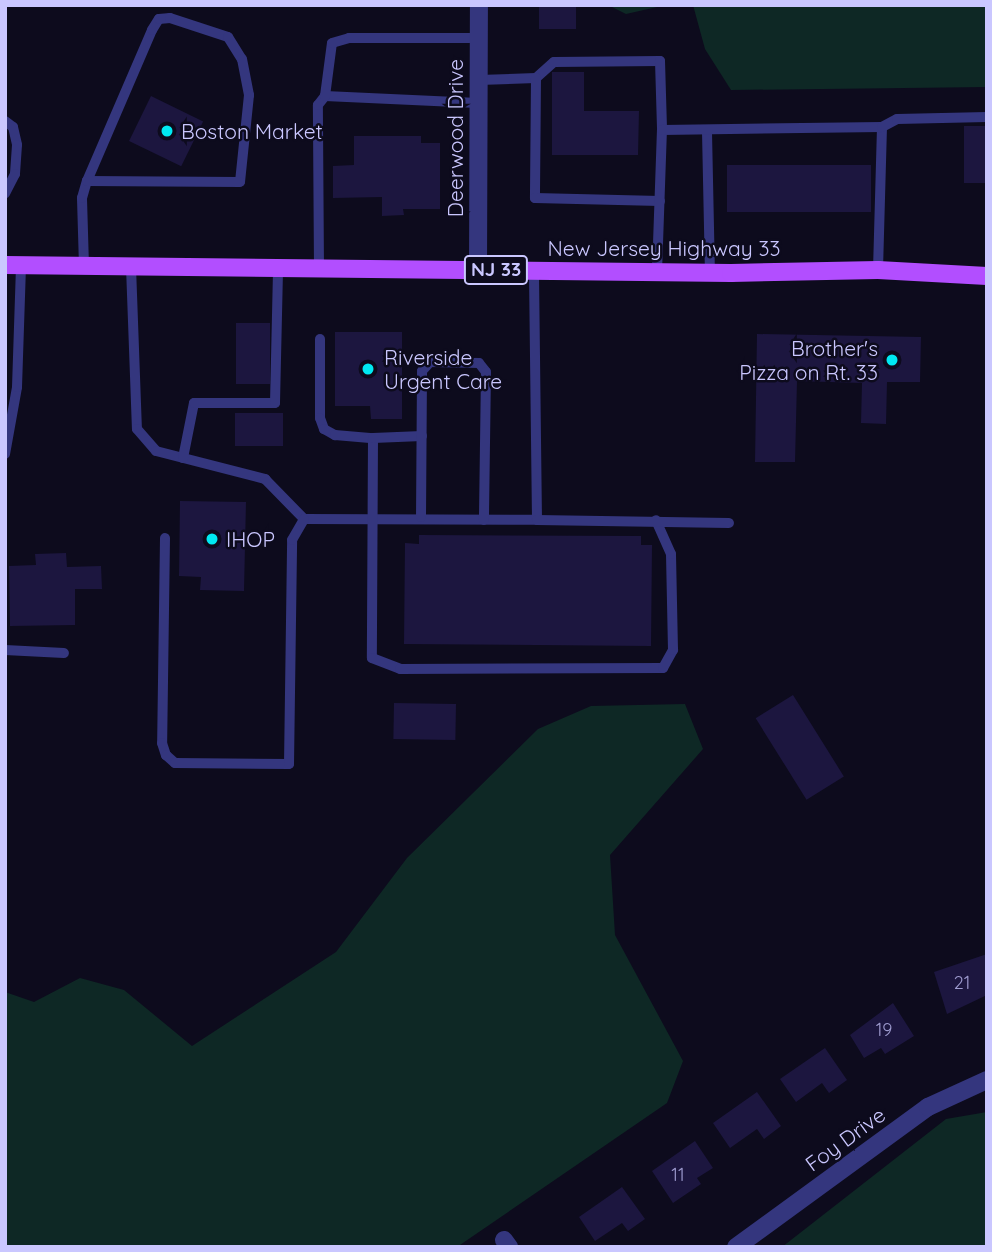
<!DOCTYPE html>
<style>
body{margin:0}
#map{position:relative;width:992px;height:1252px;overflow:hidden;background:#0d0b1d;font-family:Quicksand,sans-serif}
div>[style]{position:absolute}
.green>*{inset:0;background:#0e2825}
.building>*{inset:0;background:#1c163f;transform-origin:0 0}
.lane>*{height:10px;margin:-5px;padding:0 5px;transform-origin:5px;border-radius:5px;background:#34367e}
.street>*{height:18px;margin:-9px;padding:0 9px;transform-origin:9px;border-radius:9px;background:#34367e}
.primary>*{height:18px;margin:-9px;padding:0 9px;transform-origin:9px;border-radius:9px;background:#b24eff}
.dots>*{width:19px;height:19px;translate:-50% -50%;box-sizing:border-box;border:4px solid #0d0b1d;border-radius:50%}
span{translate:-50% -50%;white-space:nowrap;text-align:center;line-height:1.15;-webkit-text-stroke:5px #0d0b1d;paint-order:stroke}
.number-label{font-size:18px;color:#9e9bcf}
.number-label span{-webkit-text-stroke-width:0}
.shield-label span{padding:2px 5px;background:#0d0b1d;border:2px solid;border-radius:5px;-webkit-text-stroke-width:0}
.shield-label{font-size:19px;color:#cac7ff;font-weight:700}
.poi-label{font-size:21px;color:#cac7ff}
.left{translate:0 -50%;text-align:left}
.right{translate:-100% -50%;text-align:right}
.street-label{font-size:21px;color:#cac7ff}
.frame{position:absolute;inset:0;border:7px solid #cac7ff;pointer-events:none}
</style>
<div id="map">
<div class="green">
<div style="clip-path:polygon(608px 5px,666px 5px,626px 14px)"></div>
<div style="clip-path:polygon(693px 5px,985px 5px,987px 87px,731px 90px,705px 49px)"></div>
<div style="clip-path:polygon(685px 704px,703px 749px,610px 855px,615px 935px,683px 1061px,667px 1103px,457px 1247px,5px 1247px,5px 992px,34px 1002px,80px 978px,124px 990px,192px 1046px,336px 952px,407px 858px,538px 729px,591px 706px)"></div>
<div style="clip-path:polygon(987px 1112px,987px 1247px,782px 1247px,946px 1119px)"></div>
</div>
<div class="building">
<div style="left:539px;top:5px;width:37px;height:24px"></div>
<div style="clip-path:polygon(552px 72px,584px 72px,584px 111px,639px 111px,638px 155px,552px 155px)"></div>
<div style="left:151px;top:96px;width:58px;height:50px;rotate:26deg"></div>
<div style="left:964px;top:126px;width:23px;height:57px"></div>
<div style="clip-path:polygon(354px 136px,421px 136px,421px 143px,440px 143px,440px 209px,403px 209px,404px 215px,382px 216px,382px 197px,333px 198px,333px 166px,354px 165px)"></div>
<div style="left:727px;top:165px;width:144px;height:47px"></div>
<div style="left:236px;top:323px;width:34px;height:61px"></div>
<div style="clip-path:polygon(335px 332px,402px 332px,402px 419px,371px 419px,370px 406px,335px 406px)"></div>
<div style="clip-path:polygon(757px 334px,921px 337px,920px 382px,887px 382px,886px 424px,861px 423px,862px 383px,797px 381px,795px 462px,755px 462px)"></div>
<div style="left:235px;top:413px;width:48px;height:33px"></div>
<div style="clip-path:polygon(180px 501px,246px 502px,244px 591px,200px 590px,201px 577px,179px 576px)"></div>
<div style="clip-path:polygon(419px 535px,641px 536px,641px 545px,652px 545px,651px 646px,404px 644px,405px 543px,419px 544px)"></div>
<div style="clip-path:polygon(66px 553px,67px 567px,101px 566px,102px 589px,75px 589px,75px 625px,10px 626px,9px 566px,36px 565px,35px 554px)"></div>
<div style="left:793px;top:695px;width:96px;height:44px;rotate:58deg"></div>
<div style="left:394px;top:703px;width:62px;height:36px;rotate:1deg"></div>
<div style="clip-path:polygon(987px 954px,987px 995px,947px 1014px,934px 972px)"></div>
<div style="clip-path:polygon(893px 1003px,914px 1036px,885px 1054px,881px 1048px,864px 1058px,850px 1035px)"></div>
<div style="clip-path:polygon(825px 1048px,847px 1080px,829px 1093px,822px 1083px,796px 1102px,780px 1079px)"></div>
<div style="clip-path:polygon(757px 1092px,781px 1126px,764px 1139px,757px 1129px,730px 1148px,713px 1123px)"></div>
<div style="clip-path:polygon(695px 1141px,713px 1168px,697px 1178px,701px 1184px,673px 1203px,652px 1171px)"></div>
<div style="clip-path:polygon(622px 1187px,645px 1219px,628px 1231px,622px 1223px,595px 1241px,579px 1217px)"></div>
</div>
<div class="lane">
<div style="left:536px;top:78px;width:24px;rotate:-42deg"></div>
<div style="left:554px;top:62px;width:106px;rotate:-0.5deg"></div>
<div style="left:660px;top:61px;width:69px;rotate:88.3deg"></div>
<div style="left:479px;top:80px;width:57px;rotate:-2deg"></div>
<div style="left:536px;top:78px;width:120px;rotate:90.5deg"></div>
<div style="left:535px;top:198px;width:125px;rotate:1.4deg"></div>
<div style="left:325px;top:96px;width:153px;rotate:2.6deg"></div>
<div style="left:5px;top:121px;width:10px;rotate:37deg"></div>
<div style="left:13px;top:127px;width:18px;rotate:77deg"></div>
<div style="left:17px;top:145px;width:29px;rotate:94deg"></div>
<div style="left:15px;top:174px;width:22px;rotate:117deg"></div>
<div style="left:707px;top:132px;width:141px;rotate:88.8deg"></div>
<div style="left:84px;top:266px;width:68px;rotate:-91.7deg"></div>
<div style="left:82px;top:198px;width:18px;rotate:-74deg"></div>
<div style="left:87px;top:181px;width:164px;rotate:-66.7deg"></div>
<div style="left:152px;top:30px;width:13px;rotate:-58deg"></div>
<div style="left:159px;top:19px;width:11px;rotate:-5deg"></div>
<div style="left:170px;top:18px;width:61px;rotate:18.1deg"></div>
<div style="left:228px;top:37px;width:26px;rotate:58deg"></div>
<div style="left:242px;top:59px;width:37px;rotate:79deg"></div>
<div style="left:249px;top:95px;width:87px;rotate:95.9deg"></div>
<div style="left:240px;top:182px;width:153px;rotate:-179.6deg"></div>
<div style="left:131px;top:267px;width:162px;rotate:87.9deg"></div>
<div style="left:137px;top:429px;width:29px;rotate:49deg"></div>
<div style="left:156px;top:451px;width:113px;rotate:14.4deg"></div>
<div style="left:265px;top:479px;width:56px;rotate:45.7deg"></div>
<div style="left:304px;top:519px;width:233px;rotate:0.2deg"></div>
<div style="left:537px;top:520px;width:249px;rotate:-90.7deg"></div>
<div style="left:319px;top:268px;width:163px;rotate:-90.4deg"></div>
<div style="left:318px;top:105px;width:11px;rotate:-52deg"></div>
<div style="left:325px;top:96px;width:53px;rotate:-82.5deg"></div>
<div style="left:332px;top:43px;width:18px;rotate:-16deg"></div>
<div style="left:349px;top:38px;width:130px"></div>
<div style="left:878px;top:270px;width:143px;rotate:-88.4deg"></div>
<div style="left:657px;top:272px;width:142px;rotate:-88deg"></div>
<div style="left:662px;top:130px;width:220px;rotate:-0.8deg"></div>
<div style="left:882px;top:127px;width:17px;rotate:-28deg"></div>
<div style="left:897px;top:119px;width:90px;rotate:-1.3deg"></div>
<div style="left:320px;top:339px;width:79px;rotate:90deg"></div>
<div style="left:320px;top:418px;width:12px;rotate:70deg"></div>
<div style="left:324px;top:429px;width:13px;rotate:29deg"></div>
<div style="left:335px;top:435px;width:38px;rotate:5deg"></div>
<div style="left:373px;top:438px;width:220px;rotate:90.3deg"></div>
<div style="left:372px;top:658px;width:30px;rotate:21deg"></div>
<div style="left:400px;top:669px;width:263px;rotate:-0.2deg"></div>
<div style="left:663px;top:668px;width:21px;rotate:-61deg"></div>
<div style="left:673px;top:650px;width:96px;rotate:-91.2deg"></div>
<div style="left:671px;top:554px;width:37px;rotate:-114deg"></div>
<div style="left:373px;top:438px;width:49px;rotate:-2.3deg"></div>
<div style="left:5px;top:454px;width:68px;rotate:-79.8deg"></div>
<div style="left:17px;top:387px;width:122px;rotate:-88.1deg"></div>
<div style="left:183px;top:458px;width:56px;rotate:-78.7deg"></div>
<div style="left:194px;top:403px;width:81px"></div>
<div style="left:275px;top:403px;width:136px;rotate:-88.7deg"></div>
<div style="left:421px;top:517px;width:146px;rotate:-89.6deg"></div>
<div style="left:422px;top:371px;width:12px;rotate:-48deg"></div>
<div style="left:430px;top:362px;width:49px;rotate:1.2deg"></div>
<div style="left:479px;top:363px;width:11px;rotate:52deg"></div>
<div style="left:486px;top:372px;width:148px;rotate:90.8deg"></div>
<div style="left:537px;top:520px;width:192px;rotate:0.9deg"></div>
<div style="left:165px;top:538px;width:205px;rotate:90.8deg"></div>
<div style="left:162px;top:743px;width:13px;rotate:72deg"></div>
<div style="left:166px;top:755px;width:12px;rotate:42deg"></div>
<div style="left:175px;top:763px;width:114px;rotate:0.5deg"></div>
<div style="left:289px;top:764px;width:224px;rotate:-89.2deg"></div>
<div style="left:292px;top:540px;width:24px;rotate:-60deg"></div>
<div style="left:5px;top:650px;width:59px;rotate:2.9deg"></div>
</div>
<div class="street">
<div style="left:478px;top:270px;width:265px;rotate:-89.8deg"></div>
<div style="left:504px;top:1240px;width:9px;rotate:54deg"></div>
<div style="left:736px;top:1247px;width:238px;rotate:-36.1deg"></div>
<div style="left:928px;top:1107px;width:65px;rotate:-24.6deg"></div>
</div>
<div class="primary">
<div style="left:5px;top:265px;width:726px;rotate:0.63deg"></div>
<div style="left:731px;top:273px;width:147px;rotate:-1.2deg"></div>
<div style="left:878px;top:270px;width:109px;rotate:3.2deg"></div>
</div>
<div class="dots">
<div style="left:167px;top:131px;background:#00e9f2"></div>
<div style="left:892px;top:360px;background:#00e9f2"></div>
<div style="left:368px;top:369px;background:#00e9f2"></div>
<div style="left:212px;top:539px;background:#00e9f2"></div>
</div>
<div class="number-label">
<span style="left:962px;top:983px">21</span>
<span style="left:884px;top:1030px">19</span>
<span style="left:678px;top:1175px">11</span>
</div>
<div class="shield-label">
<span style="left:496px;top:270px">NJ 33</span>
</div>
<div class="poi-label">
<span class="left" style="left:181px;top:131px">Boston Market</span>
<span class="right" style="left:878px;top:360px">Brother's<br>Pizza on Rt. 33</span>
<span class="left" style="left:384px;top:369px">Riverside<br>Urgent Care</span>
<span class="left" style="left:226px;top:539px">IHOP</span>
</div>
<div class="street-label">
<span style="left:455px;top:138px;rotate:-90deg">Deerwood Drive</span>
<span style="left:664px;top:248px">New Jersey Highway 33</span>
<span style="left:845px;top:1139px;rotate:-36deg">Foy Drive</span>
</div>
<div class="frame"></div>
</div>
